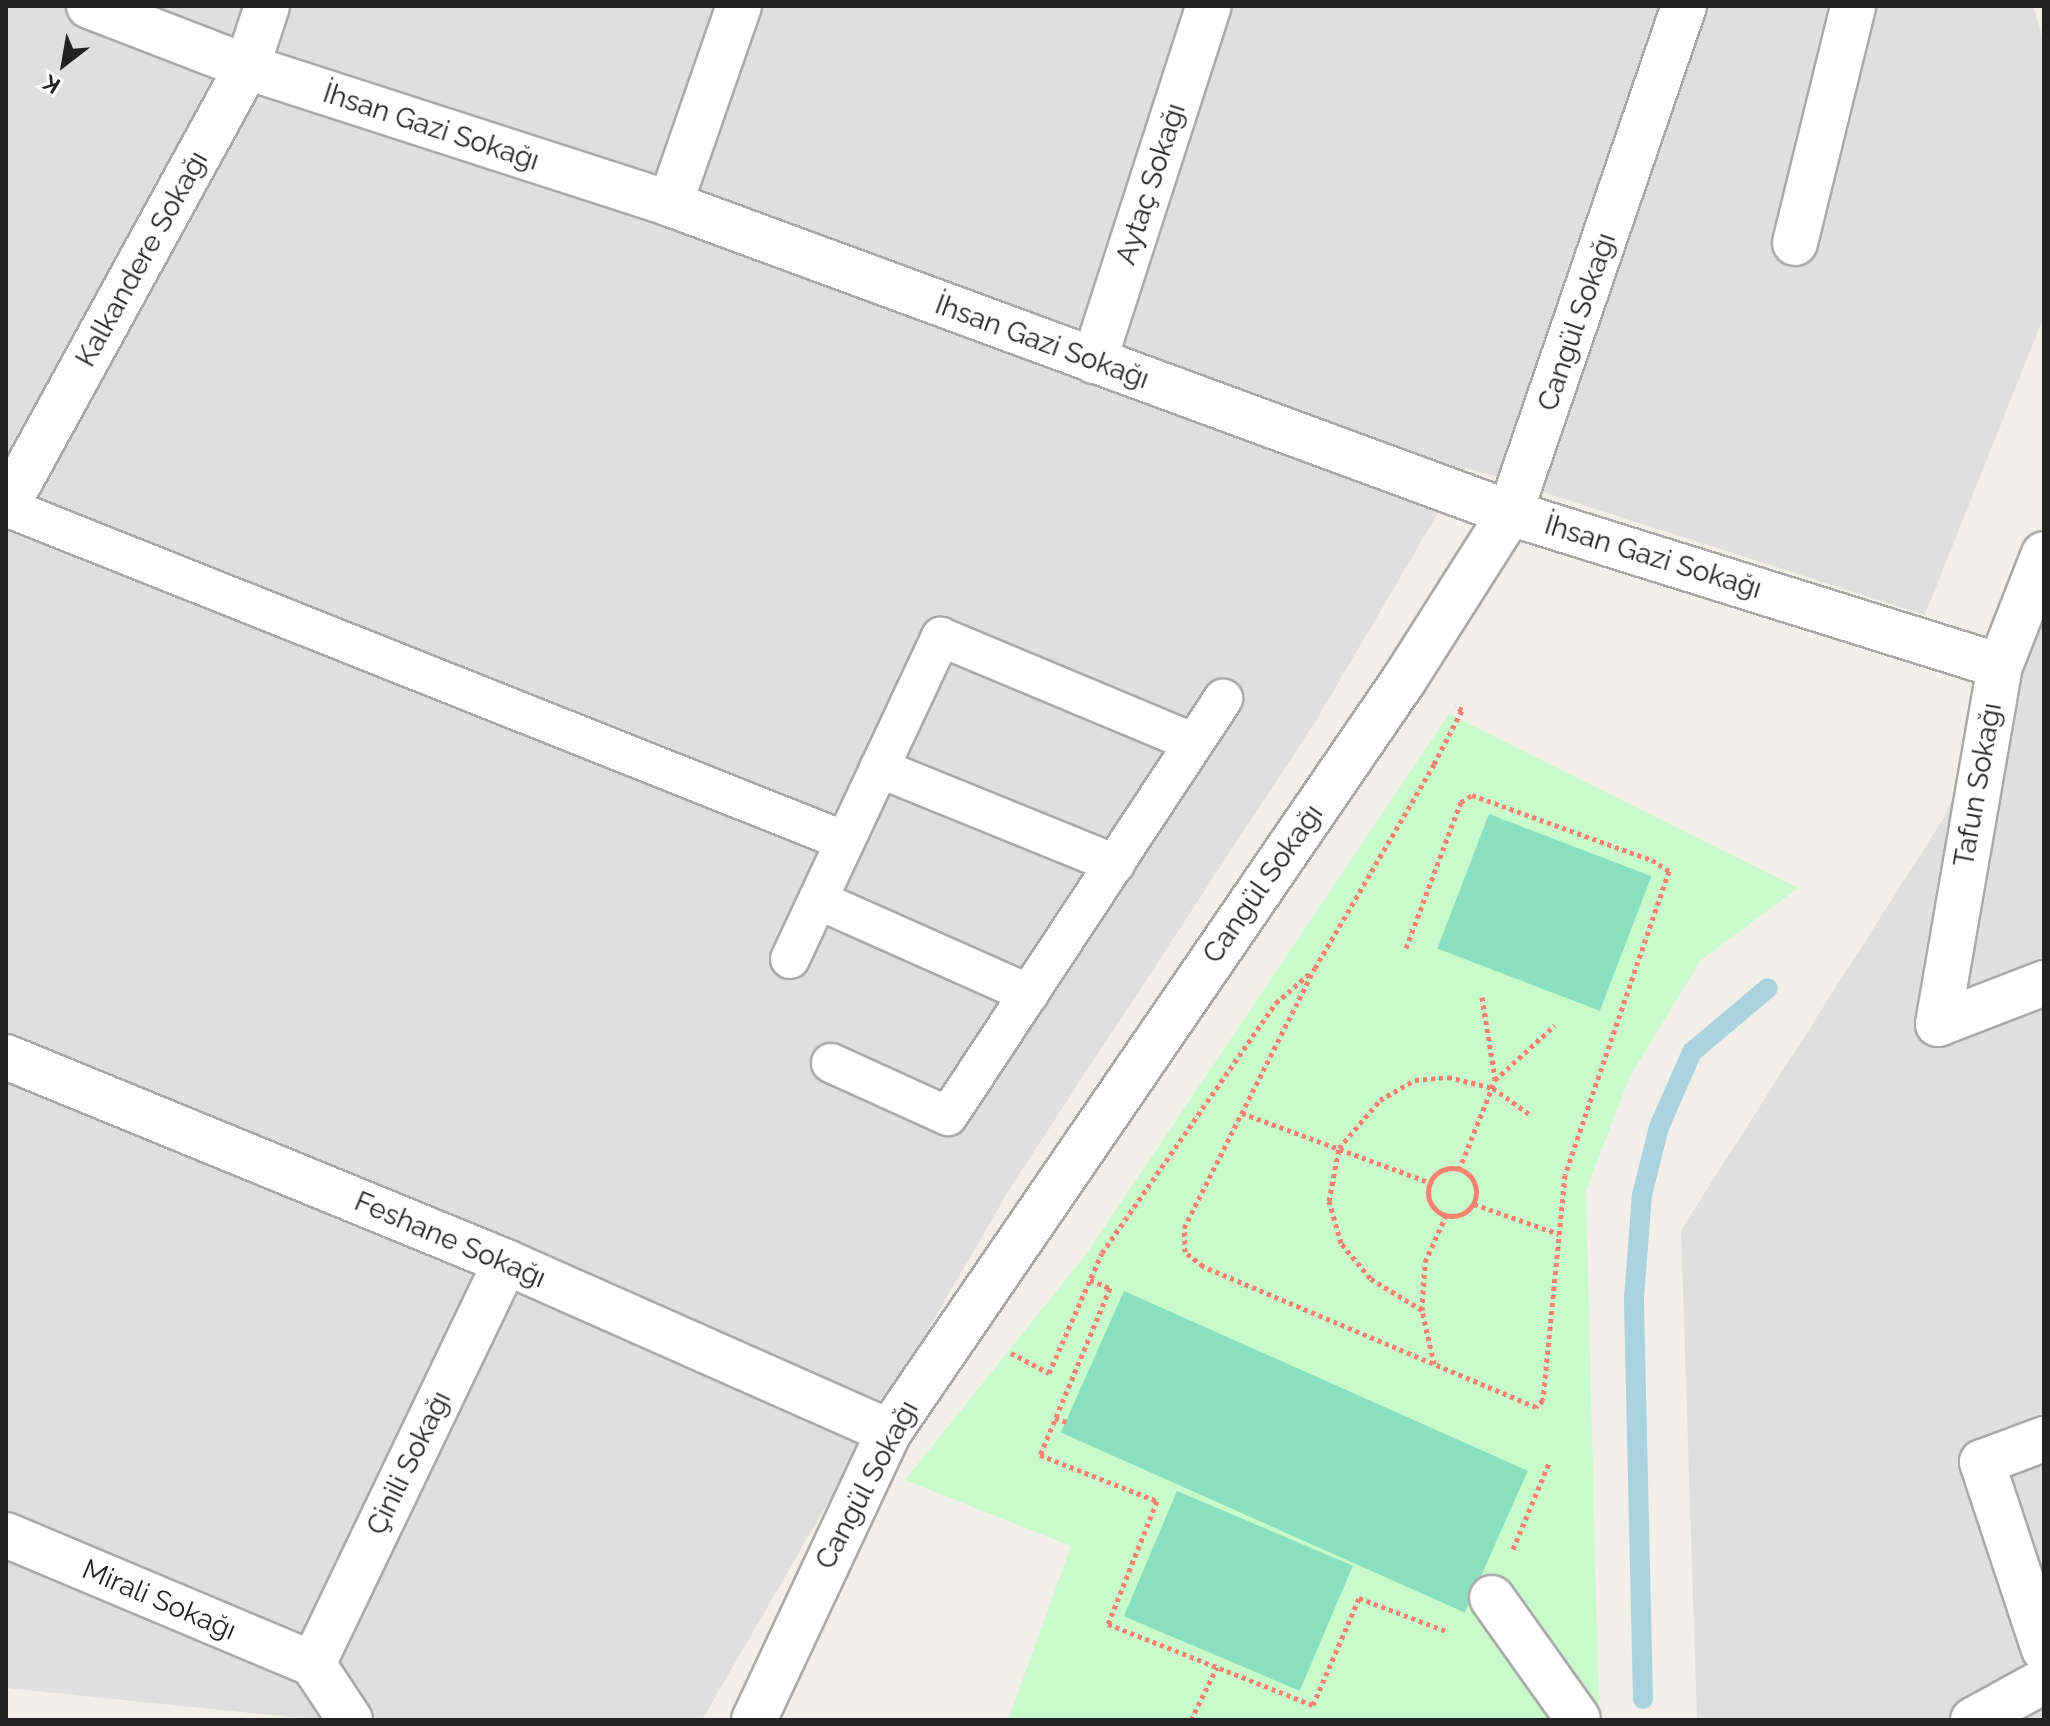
<!DOCTYPE html>
<meta charset="utf-8">
<style>
body{margin:0}
#map{position:relative;width:2050px;height:1726px;overflow:hidden;background:#f2efe9;font-family:Raleway,sans-serif}
div>[style]{position:absolute}
.residential>*{inset:0;background:#e0dfdf}
.park>*{inset:0;background:#c8facc}
.pitch>*{inset:0;background:#88e0be;transform-origin:0 0}
.stream>*{height:20px;margin:-10px;padding:0 10px;transform-origin:10px;border-radius:10px;background:#aad3df}
.path>*{height:5px;margin-top:-2.5px;transform-origin:0;background:repeating-linear-gradient(90deg,#fa8072 0 4px,transparent 0 8px)}
.path>.ring{margin:-2.5px;padding:0;box-sizing:content-box;background:none;border:5px solid #fa8072;border-radius:50%}
.roads{filter:drop-shadow(2px 0 #a9a9a9) drop-shadow(-2px 0 #a9a9a9) drop-shadow(0 2px #a9a9a9) drop-shadow(0 -2px #a9a9a9)}
.service>*{height:38px;margin:-19px;padding:0 19px;transform-origin:19px;border-radius:19px;background:#fff}
.pedestrian>*{height:44px;margin:-22px;padding:0 22px;transform-origin:22px;border-radius:22px;background:#fff}
.minor>*{height:44px;margin:-22px;padding:0 22px;transform-origin:22px;border-radius:22px;background:#fff}
span{translate:-50% -50%;white-space:nowrap;text-align:center;line-height:1.15;-webkit-text-stroke:6px #fff;paint-order:stroke}
.street-label{font-size:28px;color:#222}
.frame{position:absolute;inset:0;border:8px solid #222;pointer-events:none}
.north{position:absolute;left:24px;top:24px;width:80px;height:80px;-webkit-text-stroke:6px #fff;paint-order:stroke;rotate:211deg;font-size:22px;font-weight:700;line-height:32px;text-align:center;color:#222}
.north::after{content:'';display:block;margin:auto;width:28px;height:36px;background:#222;clip-path:polygon(50% 0,100% 100%,50% 72%,0 100%)}
</style>
<div id="map">
<div class="residential">
<div style="clip-path:polygon(6px 6px,2033px 6px,2044px 42px,2044px 316px,1925px 615px,1465px 467px,1317px 719px,1012px 1185px,702px 1720px,319px 1720px,6px 1688px)"></div>
<div style="clip-path:polygon(2044px 568px,2044px 1720px,1697px 1720px,1681px 1230px,1945px 816px)"></div>
</div>
<div class="park">
<div style="clip-path:polygon(1449px 714px,1798px 888px,1701px 960px,1630px 1076px,1586px 1190px,1599px 1720px,1008px 1720px,1071px 1546px,905px 1480px,1087px 1253px)"></div>
</div>
<div class="pitch">
<div style="left:1489px;top:814px;width:174px;height:144px;rotate:21deg"></div>
<div style="left:1124px;top:1291px;width:442px;height:155px;rotate:24deg"></div>
<div style="left:1177px;top:1491px;width:191px;height:136px;rotate:23deg"></div>
</div>
<div class="stream">
<div style="left:1643px;top:1699px;width:401px;rotate:-91.3deg"></div>
<div style="left:1634px;top:1298px;width:103px;rotate:-85.6deg"></div>
<div style="left:1642px;top:1195px;width:70px;rotate:-76deg"></div>
<div style="left:1659px;top:1127px;width:82px;rotate:-66.3deg"></div>
<div style="left:1692px;top:1052px;width:99px;rotate:-40.1deg"></div>
</div>
<div class="path">
<div style="left:1406px;top:948px;width:156px;rotate:-69.4deg"></div>
<div style="left:1461px;top:802px;width:13px;rotate:-32deg"></div>
<div style="left:1472px;top:795px;width:191px;rotate:19.9deg"></div>
<div style="left:1652px;top:860px;width:20px;rotate:33deg"></div>
<div style="left:1669px;top:871px;width:321px;rotate:108.9deg"></div>
<div style="left:1565px;top:1175px;width:226px;rotate:95.6deg"></div>
<div style="left:1543px;top:1400px;width:10px;rotate:135deg"></div>
<div style="left:1536px;top:1407px;width:362px;rotate:-157.1deg"></div>
<div style="left:1203px;top:1266px;width:23px;rotate:-142deg"></div>
<div style="left:1185px;top:1252px;width:24px;rotate:-92deg"></div>
<div style="left:1184px;top:1228px;width:291px;rotate:-63.3deg"></div>
<div style="left:1315px;top:968px;width:236px;rotate:-59.7deg"></div>
<div style="left:1434px;top:764px;width:61px;rotate:-62.6deg"></div>
<div style="left:1462px;top:710px;width:8px;rotate:-150deg"></div>
<div style="left:1482px;top:997px;width:83px;rotate:81deg"></div>
<div style="left:1242px;top:1113px;width:202px;rotate:20.3deg"></div>
<div class="ring" style="left:1428px;top:1168px;width:43px;height:43px"></div>
<div style="left:1459px;top:1170px;width:97px;rotate:-68.2deg"></div>
<div style="left:1495px;top:1080px;width:81px;rotate:-42.5deg"></div>
<div style="left:1474px;top:1204px;width:90px;rotate:19.4deg"></div>
<div style="left:1090px;top:1280px;width:22px;rotate:22deg"></div>
<div style="left:1110px;top:1288px;width:181px;rotate:112.7deg"></div>
<div style="left:1040px;top:1455px;width:126px;rotate:21.5deg"></div>
<div style="left:1157px;top:1501px;width:132px;rotate:111.7deg"></div>
<div style="left:1108px;top:1624px;width:220px;rotate:21.6deg"></div>
<div style="left:1313px;top:1705px;width:116px;rotate:-66.7deg"></div>
<div style="left:1359px;top:1598px;width:93px;rotate:20.8deg"></div>
<div style="left:1422px;top:1310px;width:61px;rotate:-148.4deg"></div>
<div style="left:1370px;top:1278px;width:45px;rotate:-129.6deg"></div>
<div style="left:1341px;top:1243px;width:44px;rotate:-105.9deg"></div>
<div style="left:1329px;top:1201px;width:54px;rotate:-79.3deg"></div>
<div style="left:1339px;top:1148px;width:63px;rotate:-49.5deg"></div>
<div style="left:1380px;top:1100px;width:40px;rotate:-29.7deg"></div>
<div style="left:1415px;top:1080px;width:33px;rotate:-5deg"></div>
<div style="left:1448px;top:1077px;width:46px;rotate:13.7deg"></div>
<div style="left:1493px;top:1088px;width:48px;rotate:35.7deg"></div>
<div style="left:1011px;top:1353px;width:43px;rotate:27.8deg"></div>
<div style="left:1049px;top:1373px;width:131px;rotate:-66.2deg"></div>
<div style="left:1102px;top:1253px;width:305px;rotate:-55.2deg"></div>
<div style="left:1276px;top:1003px;width:47px;rotate:-41.5deg"></div>
<div style="left:1434px;top:1364px;width:55px;rotate:-102.5deg"></div>
<div style="left:1422px;top:1310px;width:48px;rotate:-86.4deg"></div>
<div style="left:1425px;top:1262px;width:51px;rotate:-65.9deg"></div>
<div style="left:1055px;top:1418px;width:13px;rotate:18deg"></div>
<div style="left:1513px;top:1549px;width:93px;rotate:-67.3deg"></div>
<div style="left:1191px;top:1720px;width:59px;rotate:-63.9deg"></div>
</div>
<div class="roads">
<div class="service">
<div style="left:6px;top:507px;width:903px;rotate:21.71deg"></div>
<div style="left:879px;top:768px;width:255px;rotate:22.1deg"></div>
<div style="left:818px;top:900px;width:231px;rotate:24deg"></div>
<div style="left:790px;top:959px;width:356px;rotate:-64.9deg"></div>
<div style="left:941px;top:637px;width:274px;rotate:22.7deg"></div>
<div style="left:831px;top:1063px;width:128px;rotate:24.4deg"></div>
<div style="left:948px;top:1116px;width:500px;rotate:-56.6deg"></div>
</div>
<div class="pedestrian">
<div style="left:1492px;top:1598px;width:148px;rotate:54.6deg"></div>
</div>
<div class="minor">
<div style="left:89px;top:6px;width:169px;rotate:21.1deg"></div>
<div style="left:247px;top:67px;width:445px;rotate:17.9deg"></div>
<div style="left:670px;top:204px;width:895px;rotate:20.2deg"></div>
<div style="left:1510px;top:513px;width:513px;rotate:17.34deg"></div>
<div style="left:670px;top:204px;width:210px;rotate:-70.8deg"></div>
<div style="left:1795px;top:243px;width:244px;rotate:-76.2deg"></div>
<div style="left:1094px;top:361px;width:373px;rotate:-72.1deg"></div>
<div style="left:6px;top:507px;width:502px;rotate:-61.29deg"></div>
<div style="left:247px;top:67px;width:64px;rotate:-71.8deg"></div>
<div style="left:1938px;top:1024px;width:363px;rotate:-80.2deg"></div>
<div style="left:2000px;top:666px;width:120px;rotate:-68.6deg"></div>
<div style="left:1938px;top:1024px;width:114px;rotate:-21.1deg"></div>
<div style="left:6px;top:1057px;width:540px;rotate:22.29deg"></div>
<div style="left:506px;top:1262px;width:419px;rotate:23.9deg"></div>
<div style="left:2044px;top:1439px;width:66px;rotate:159.6deg"></div>
<div style="left:1982px;top:1462px;width:197px;rotate:71.7deg"></div>
<div style="left:6px;top:1535px;width:333px;rotate:22.8deg"></div>
<div style="left:313px;top:1664px;width:446px;rotate:-64.4deg"></div>
<div style="left:313px;top:1664px;width:67px;rotate:56.5deg"></div>
<div style="left:754px;top:1720px;width:318px;rotate:-64.9deg"></div>
<div style="left:889px;top:1432px;width:911px;rotate:-55.6deg"></div>
<div style="left:1404px;top:680px;width:198px;rotate:-57.6deg"></div>
<div style="left:1510px;top:513px;width:536px;rotate:-71.06deg"></div>
<div style="left:1973px;top:1720px;width:81px;rotate:-28.8deg"></div>
</div>
</div>
<div class="street-label">
<span style="left:431px;top:127px;rotate:18deg">İhsan Gazi Sokağı</span>
<span style="left:1151px;top:184px;rotate:-72deg">Aytaç Sokağı</span>
<span style="left:142px;top:259px;rotate:-61deg">Kalkandere Sokağı</span>
<span style="left:1577px;top:322px;rotate:-71deg">Cangül Sokağı</span>
<span style="left:1042px;top:342px;rotate:20deg">İhsan Gazi Sokağı</span>
<span style="left:1653px;top:557px;rotate:17deg">İhsan Gazi Sokağı</span>
<span style="left:1978px;top:785px;rotate:-80deg">Tafun Sokağı</span>
<span style="left:1263px;top:884px;rotate:-55deg">Cangül Sokağı</span>
<span style="left:450px;top:1240px;rotate:23deg">Feshane Sokağı</span>
<span style="left:409px;top:1463px;rotate:-64deg">Çinili Sokağı</span>
<span style="left:867px;top:1485px;rotate:-62deg">Cangül Sokağı</span>
<span style="left:159px;top:1600px;rotate:23deg">Mirali Sokağı</span>
</div>
<div class="frame"></div>
<div class="north">K</div>
</div>
